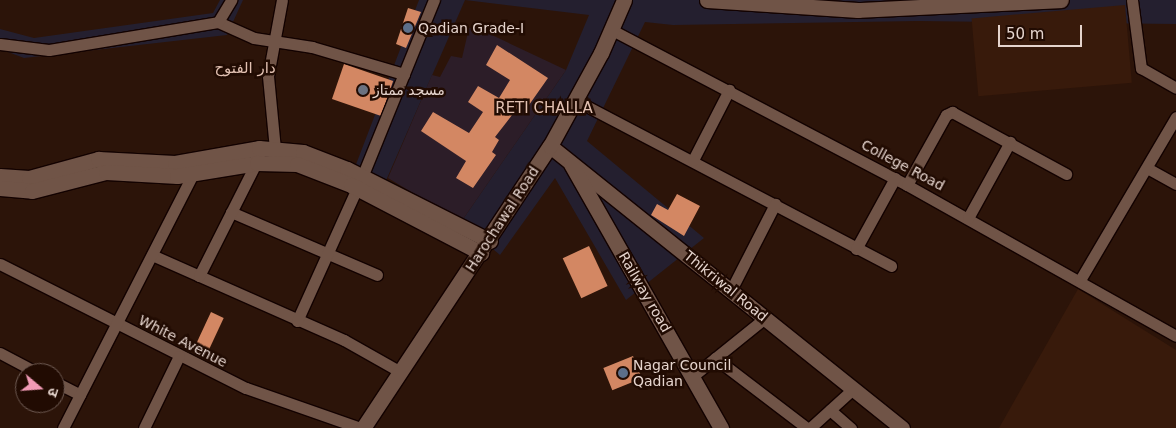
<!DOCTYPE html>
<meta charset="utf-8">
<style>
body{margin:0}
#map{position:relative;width:1176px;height:428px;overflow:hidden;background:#2c1409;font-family:"DejaVu Sans",Vazirmatn,"Noto Sans Devanagari",sans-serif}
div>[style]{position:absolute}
.commercial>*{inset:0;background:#241f2f}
.built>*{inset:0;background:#381a0b;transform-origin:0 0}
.medical>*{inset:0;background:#2c1d28}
.building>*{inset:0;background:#d38763;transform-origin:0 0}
.roads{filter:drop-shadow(1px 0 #130200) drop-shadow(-1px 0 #130200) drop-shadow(0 1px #130200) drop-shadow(0 -1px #130200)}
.street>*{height:11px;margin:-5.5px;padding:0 5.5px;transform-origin:5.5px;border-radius:5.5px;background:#705447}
.secondary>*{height:15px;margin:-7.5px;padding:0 7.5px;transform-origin:7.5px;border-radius:7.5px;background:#705447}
.dots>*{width:14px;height:14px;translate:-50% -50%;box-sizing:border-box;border:2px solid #210b02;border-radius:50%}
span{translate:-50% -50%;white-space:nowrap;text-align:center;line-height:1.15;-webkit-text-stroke:5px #210b02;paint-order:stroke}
.poi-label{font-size:14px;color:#e5d4cd}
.left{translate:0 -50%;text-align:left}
.street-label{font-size:14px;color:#e5d4cd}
.neighbourhood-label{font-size:15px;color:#e1c0b1}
.north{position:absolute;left:15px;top:363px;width:50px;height:50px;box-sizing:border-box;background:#210b02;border:1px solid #6f5b53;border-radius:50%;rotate:108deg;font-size:14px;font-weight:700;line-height:20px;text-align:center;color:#e5d4cd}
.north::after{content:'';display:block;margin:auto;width:18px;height:22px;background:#f09ab5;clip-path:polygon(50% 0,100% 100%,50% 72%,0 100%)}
.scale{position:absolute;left:998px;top:25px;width:84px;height:22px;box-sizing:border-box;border:2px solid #e5d4cd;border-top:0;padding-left:6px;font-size:15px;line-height:18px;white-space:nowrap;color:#e5d4cd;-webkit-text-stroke:4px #210b02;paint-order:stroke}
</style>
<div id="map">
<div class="commercial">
<div style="clip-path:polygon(220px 0,243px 0,227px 35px,24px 58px,0 49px,0 29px,34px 38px,213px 13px)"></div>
<div style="clip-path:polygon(419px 0,1176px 0,1176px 24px,918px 21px,673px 25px,645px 22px,587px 141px,704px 238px,626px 300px,555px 178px,500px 255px,461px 222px,566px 70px,589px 15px,465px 0,381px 192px,350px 180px)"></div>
</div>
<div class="built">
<div style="left:1125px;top:5px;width:78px;height:154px;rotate:85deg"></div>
<div style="clip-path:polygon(1078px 289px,1176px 350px,1176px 428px,999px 428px)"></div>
</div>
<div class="medical">
<div style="clip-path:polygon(469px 28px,477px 28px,566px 70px,461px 222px,388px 178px,432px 75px,440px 77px,451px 56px,462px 58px)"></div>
</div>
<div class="building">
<div style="clip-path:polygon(408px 8px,421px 12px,406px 48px,396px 44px)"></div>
<div style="clip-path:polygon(497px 45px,548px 78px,529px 105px,523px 101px,495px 137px,499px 140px,492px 152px,496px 155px,473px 188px,456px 178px,466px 161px,421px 131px,433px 112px,469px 133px,483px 112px,468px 102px,478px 86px,499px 98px,510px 80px,486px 65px)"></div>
<div style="left:344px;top:64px;width:52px;height:37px;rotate:19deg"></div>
<div style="clip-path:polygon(677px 194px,700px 206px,684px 236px,651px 215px,657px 204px,668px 210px)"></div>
<div style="left:589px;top:246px;width:44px;height:29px;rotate:65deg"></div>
<div style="left:211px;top:312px;width:14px;height:43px;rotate:25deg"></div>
<div style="left:633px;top:356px;width:24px;height:32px;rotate:68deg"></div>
</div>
<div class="roads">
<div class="street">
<div style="left:1132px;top:0;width:69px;rotate:82.5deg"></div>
<div style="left:1141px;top:68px;width:40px;rotate:29.7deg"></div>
<div style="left:218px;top:22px;width:39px;rotate:24deg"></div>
<div style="left:254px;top:38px;width:59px;rotate:8.8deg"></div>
<div style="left:312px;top:47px;width:96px;rotate:16.4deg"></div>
<div style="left:612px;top:30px;width:333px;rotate:27.7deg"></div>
<div style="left:907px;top:185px;width:308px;rotate:29.3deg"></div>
<div style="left:0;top:44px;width:49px;rotate:7deg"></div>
<div style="left:49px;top:50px;width:171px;rotate:-9.4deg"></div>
<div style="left:218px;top:22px;width:26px;rotate:-59deg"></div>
<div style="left:575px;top:100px;width:357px;rotate:27.7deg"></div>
<div style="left:275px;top:149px;width:73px;rotate:-95.5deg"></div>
<div style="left:268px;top:76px;width:77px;rotate:-79.6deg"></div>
<div style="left:693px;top:160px;width:79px;rotate:-62.8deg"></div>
<div style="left:1147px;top:168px;width:33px;rotate:29deg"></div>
<div style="left:907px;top:185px;width:80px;rotate:-60.9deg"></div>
<div style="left:946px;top:115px;width:7px;rotate:-27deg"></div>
<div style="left:952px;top:112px;width:130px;rotate:28.5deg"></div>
<div style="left:231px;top:212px;width:159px;rotate:23.3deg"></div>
<div style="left:968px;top:218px;width:87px;rotate:-61.1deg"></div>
<div style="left:856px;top:249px;width:81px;rotate:-61.2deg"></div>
<div style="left:152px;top:255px;width:210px;rotate:23.9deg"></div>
<div style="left:344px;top:340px;width:63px;rotate:29.4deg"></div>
<div style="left:0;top:264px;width:275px;rotate:26.8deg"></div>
<div style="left:246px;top:388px;width:121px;rotate:19.3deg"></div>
<div style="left:199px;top:276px;width:133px;rotate:-63.2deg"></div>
<div style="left:1080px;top:280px;width:189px;rotate:-59.5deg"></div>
<div style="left:731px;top:290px;width:97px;rotate:-62.9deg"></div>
<div style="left:297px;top:321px;width:158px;rotate:-65.7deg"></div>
<div style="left:362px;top:177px;width:191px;rotate:-67.9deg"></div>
<div style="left:0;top:353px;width:43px;rotate:27.8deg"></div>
<div style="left:715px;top:358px;width:116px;rotate:37.3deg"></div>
<div style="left:693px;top:376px;width:92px;rotate:-38.9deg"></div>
<div style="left:55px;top:382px;width:28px;rotate:27deg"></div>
<div style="left:830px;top:410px;width:28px;rotate:41deg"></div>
<div style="left:63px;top:428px;width:285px;rotate:-62.9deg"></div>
<div style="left:144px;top:428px;width:80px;rotate:-64.1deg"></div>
<div style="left:810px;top:428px;width:58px;rotate:-42.2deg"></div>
</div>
<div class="secondary">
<div style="left:707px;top:0;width:151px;rotate:3.8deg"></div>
<div style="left:858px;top:10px;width:203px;rotate:-2.8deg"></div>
<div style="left:550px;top:146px;width:451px;rotate:38.7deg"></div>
<div style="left:571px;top:164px;width:304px;rotate:60.4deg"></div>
<div style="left:0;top:176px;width:29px;rotate:4deg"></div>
<div style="left:29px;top:178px;width:72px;rotate:-15.4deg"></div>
<div style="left:98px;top:159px;width:77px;rotate:3deg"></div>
<div style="left:175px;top:163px;width:85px;rotate:-10.1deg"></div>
<div style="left:259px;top:148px;width:44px;rotate:5.2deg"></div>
<div style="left:303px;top:152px;width:47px;rotate:21.1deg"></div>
<div style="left:347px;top:169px;width:160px;rotate:26.7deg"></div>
<div style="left:0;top:188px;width:32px;rotate:5deg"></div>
<div style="left:32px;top:191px;width:76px;rotate:-14.4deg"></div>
<div style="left:106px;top:172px;width:71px;rotate:3.2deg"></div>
<div style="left:177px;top:176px;width:81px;rotate:-9.2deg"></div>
<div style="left:257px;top:163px;width:40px;rotate:1.4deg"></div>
<div style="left:297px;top:164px;width:58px;rotate:21.3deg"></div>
<div style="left:351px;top:185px;width:147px;rotate:27.6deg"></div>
<div style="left:363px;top:428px;width:338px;rotate:-56.5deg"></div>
<div style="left:550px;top:146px;width:106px;rotate:-61.3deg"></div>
<div style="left:601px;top:53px;width:58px;rotate:-66.5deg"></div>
</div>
</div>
<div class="dots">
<div style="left:408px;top:28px;background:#5c6f8a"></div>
<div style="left:363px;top:90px;background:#6b7280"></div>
<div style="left:623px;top:373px;background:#5c6f8a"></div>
</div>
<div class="poi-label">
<span class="left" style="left:418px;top:28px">Qadian Grade-I</span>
<span class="left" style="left:373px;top:90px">مسجد ممتاز</span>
<span class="left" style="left:633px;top:373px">Nagar Council<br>Qadian</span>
</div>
<div class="street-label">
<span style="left:903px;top:165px;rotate:28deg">College Road</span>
<span style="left:502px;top:219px;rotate:-57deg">Harochawal Road</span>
<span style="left:726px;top:286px;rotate:39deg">Thikriwal Road</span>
<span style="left:645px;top:292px;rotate:60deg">Railway road</span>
<span style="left:183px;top:341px;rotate:27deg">White Avenue</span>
</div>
<div class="neighbourhood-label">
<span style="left:245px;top:69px">دار الفتوح</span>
<span style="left:544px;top:109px">RETI CHALLA</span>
</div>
<div class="north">उ</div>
<div class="scale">50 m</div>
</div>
